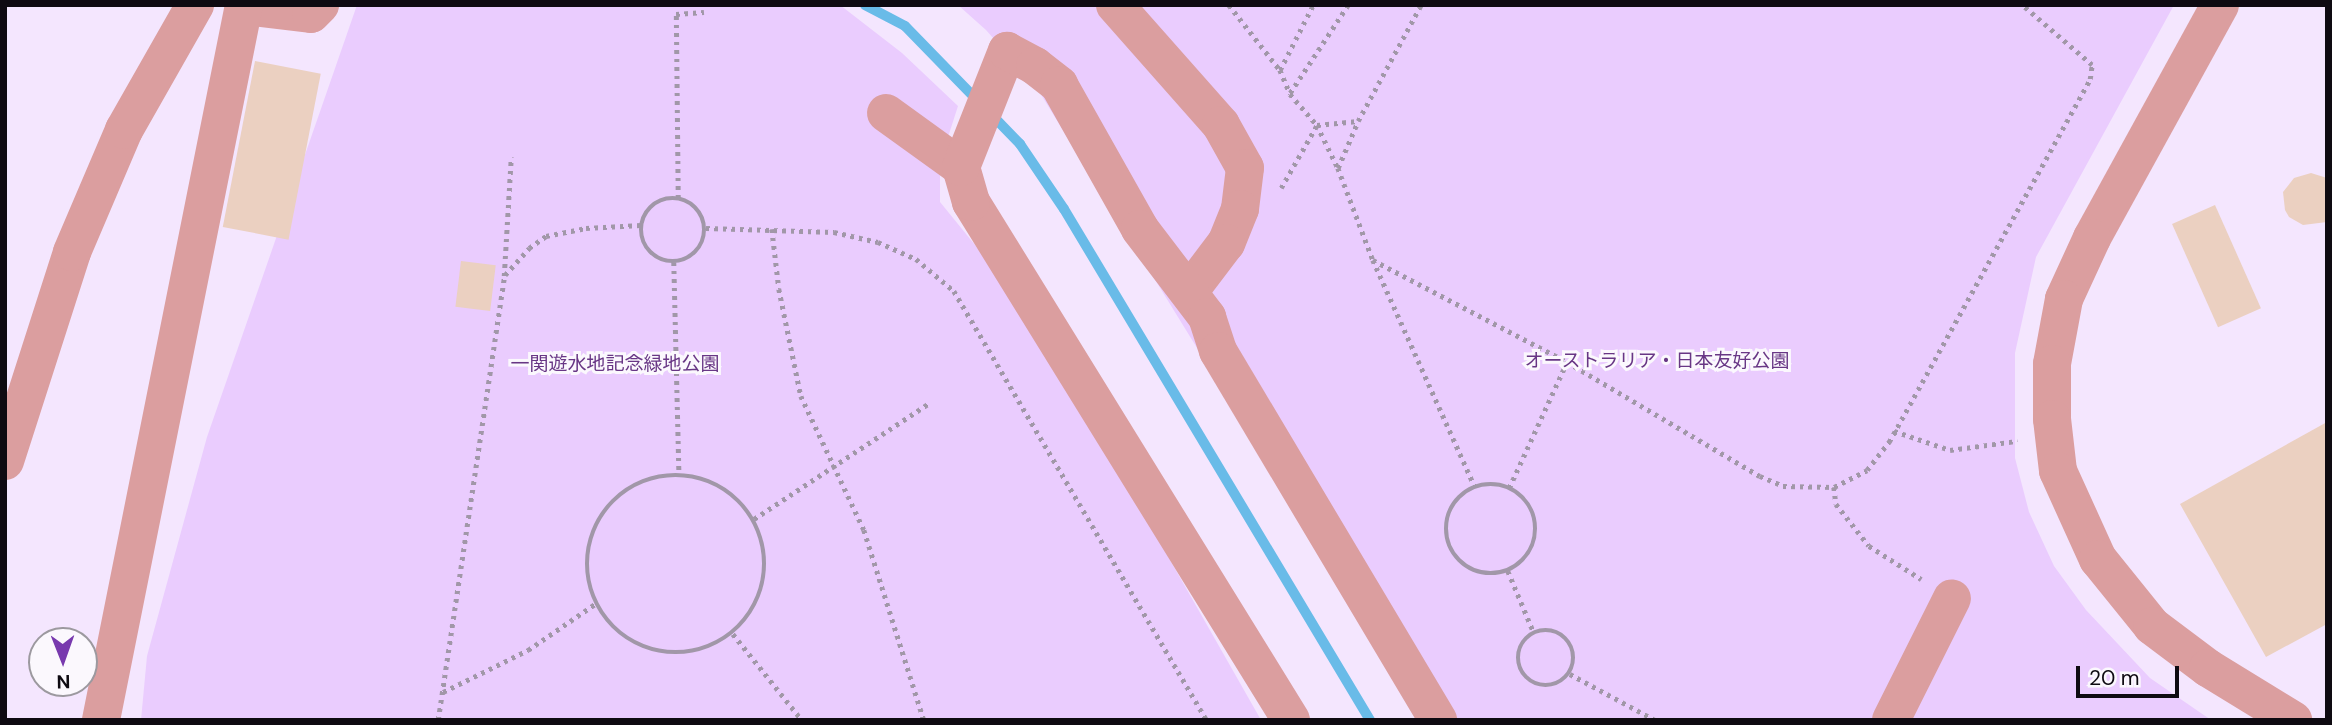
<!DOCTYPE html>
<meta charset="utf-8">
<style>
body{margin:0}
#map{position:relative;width:2332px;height:725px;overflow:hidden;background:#f4e6fe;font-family:"DM Sans","Noto Sans JP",sans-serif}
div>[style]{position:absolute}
.green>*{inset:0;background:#eaccfe}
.stream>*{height:10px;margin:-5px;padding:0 5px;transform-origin:5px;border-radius:5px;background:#69bbe8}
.building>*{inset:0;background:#ebd0c1;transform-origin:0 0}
.path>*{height:4.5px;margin-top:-2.25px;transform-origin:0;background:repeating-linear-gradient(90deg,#a197a8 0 3.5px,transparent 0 8.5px)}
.path>.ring{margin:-2.25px;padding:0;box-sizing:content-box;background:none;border:4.5px solid #a197a8;border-radius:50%}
.minor>*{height:38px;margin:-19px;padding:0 19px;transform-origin:19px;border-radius:19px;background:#db9e9f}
span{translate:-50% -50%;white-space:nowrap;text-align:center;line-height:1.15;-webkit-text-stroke:6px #fbf8fd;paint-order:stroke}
.park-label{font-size:19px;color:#683685}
.frame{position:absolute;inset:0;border:7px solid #0e0a11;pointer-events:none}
.north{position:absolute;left:28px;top:627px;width:70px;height:70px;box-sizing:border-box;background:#fbf8fd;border:2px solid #9c999f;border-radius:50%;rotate:179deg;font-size:19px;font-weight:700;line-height:28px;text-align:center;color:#0e0a11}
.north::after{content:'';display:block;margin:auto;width:24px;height:32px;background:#7839ae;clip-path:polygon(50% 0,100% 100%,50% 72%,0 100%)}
.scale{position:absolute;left:2076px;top:666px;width:103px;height:32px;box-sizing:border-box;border:4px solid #0e0a11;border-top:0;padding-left:9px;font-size:21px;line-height:24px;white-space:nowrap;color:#0e0a11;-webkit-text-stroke:5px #fbf8fd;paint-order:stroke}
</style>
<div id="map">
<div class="green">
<div style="clip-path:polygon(357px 5px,840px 5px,902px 53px,958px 106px,940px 162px,940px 202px,1028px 310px,1261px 720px,141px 720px,147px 656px,207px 437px)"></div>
<div style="clip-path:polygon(958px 5px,2174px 5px,2036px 257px,2015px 353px,2015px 458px,2029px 512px,2054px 566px,2086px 610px,2150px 678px,2211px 720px,1426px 720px,1037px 88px,986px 30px)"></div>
</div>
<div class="stream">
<div style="left:865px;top:5px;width:45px;rotate:27.7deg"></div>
<div style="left:905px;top:26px;width:105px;rotate:45.8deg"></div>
<div style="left:989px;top:112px;width:45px;rotate:45.9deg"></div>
<div style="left:1020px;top:144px;width:78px;rotate:55.9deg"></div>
<div style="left:1064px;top:209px;width:596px;rotate:59.09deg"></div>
</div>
<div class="building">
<div style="left:255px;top:61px;width:67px;height:169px;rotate:11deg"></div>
<div style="clip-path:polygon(2311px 173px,2327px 178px,2327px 222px,2303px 225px,2289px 217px,2285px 210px,2283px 192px,2294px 178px)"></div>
<div style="left:2215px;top:205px;width:113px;height:47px;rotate:66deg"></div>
<div style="left:461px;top:261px;width:35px;height:46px;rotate:7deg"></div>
<div style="clip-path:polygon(2327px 422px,2327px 624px,2266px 657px,2180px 504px)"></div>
</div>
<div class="path">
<div style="left:1229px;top:5px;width:83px;rotate:51.9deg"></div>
<div style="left:1280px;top:70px;width:26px;rotate:67deg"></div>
<div style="left:1290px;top:94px;width:41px;rotate:48.9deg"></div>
<div style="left:1317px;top:125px;width:48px;rotate:64deg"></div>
<div style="left:1338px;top:168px;width:98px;rotate:69.2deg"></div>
<div style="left:1373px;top:260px;width:249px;rotate:65.8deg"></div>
<div style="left:1280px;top:70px;width:73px;rotate:-63.1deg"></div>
<div style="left:1290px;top:93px;width:105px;rotate:-56.6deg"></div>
<div style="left:1338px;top:168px;width:51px;rotate:-66.9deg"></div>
<div style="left:1358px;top:121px;width:132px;rotate:-61.5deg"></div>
<div style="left:1281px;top:188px;width:73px;rotate:-60.3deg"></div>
<div style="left:1317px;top:125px;width:41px;rotate:-5.6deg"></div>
<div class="ring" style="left:641px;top:198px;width:59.5px;height:59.5px"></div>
<div style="left:678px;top:198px;width:184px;rotate:-90.6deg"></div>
<div style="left:676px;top:14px;width:28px;rotate:-4deg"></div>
<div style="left:706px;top:228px;width:128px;rotate:1.8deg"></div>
<div style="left:834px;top:232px;width:45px;rotate:12.8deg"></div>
<div style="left:878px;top:242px;width:42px;rotate:24.1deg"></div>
<div style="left:916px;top:259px;width:50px;rotate:40.1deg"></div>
<div style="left:954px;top:291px;width:498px;rotate:59.5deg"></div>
<div style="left:772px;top:229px;width:60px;rotate:83.3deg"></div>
<div style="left:779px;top:289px;width:109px;rotate:78.4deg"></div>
<div style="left:801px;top:396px;width:148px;rotate:64.8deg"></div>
<div style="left:864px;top:530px;width:199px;rotate:72.5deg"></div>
<div style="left:1373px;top:260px;width:219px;rotate:27.7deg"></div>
<div style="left:1567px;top:362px;width:224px;rotate:30.6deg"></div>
<div style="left:1760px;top:476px;width:25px;rotate:23deg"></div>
<div style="left:1783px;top:486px;width:51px;rotate:1.1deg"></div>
<div style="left:1834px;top:487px;width:37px;rotate:-27deg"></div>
<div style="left:1867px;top:470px;width:36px;rotate:-52deg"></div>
<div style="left:1889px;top:442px;width:415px;rotate:-61deg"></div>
<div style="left:2090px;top:79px;width:14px;rotate:-82deg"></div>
<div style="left:2092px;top:65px;width:92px;rotate:-139.4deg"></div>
<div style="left:674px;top:262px;width:212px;rotate:88.6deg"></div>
<div style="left:505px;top:275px;width:36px;rotate:-48deg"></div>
<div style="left:529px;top:248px;width:21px;rotate:-35deg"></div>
<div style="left:546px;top:236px;width:41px;rotate:-11.3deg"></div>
<div style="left:586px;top:228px;width:55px;rotate:-3.1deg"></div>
<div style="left:1894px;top:431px;width:59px;rotate:18.7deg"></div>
<div style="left:1950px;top:450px;width:68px;rotate:-7.7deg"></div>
<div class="ring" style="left:587px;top:475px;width:173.5px;height:173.5px"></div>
<div class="ring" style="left:1446px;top:484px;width:85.5px;height:85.5px"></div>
<div style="left:1834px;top:487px;width:17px;rotate:83deg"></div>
<div style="left:1836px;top:504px;width:53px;rotate:51.8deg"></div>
<div style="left:1869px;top:546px;width:62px;rotate:32.4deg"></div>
<div style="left:1509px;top:488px;width:139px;rotate:-65.3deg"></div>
<div style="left:754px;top:519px;width:210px;rotate:-33.5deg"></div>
<div style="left:1508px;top:571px;width:67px;rotate:67.2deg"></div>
<div class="ring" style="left:1518px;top:630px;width:51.5px;height:51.5px"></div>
<div style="left:733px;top:634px;width:110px;rotate:51.3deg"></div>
<div style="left:1570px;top:674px;width:97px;rotate:28.4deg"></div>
<div style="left:443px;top:692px;width:95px;rotate:-26.3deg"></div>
<div style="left:528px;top:650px;width:81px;rotate:-34.5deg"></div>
<div style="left:438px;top:720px;width:449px;rotate:-81.5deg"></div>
<div style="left:504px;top:276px;width:119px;rotate:-86.6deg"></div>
</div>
<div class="minor">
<div style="left:1115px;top:5px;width:160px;rotate:48.5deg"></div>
<div style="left:1221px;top:125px;width:49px;rotate:60.8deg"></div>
<div style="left:1245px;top:168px;width:41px;rotate:97deg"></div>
<div style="left:1240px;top:209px;width:37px;rotate:112deg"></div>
<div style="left:1226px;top:243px;width:61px;rotate:127.1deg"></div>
<div style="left:2220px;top:5px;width:266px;rotate:118.8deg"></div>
<div style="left:2092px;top:238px;width:67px;rotate:114.7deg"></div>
<div style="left:2064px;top:299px;width:66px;rotate:100.5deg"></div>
<div style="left:2052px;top:364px;width:55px;rotate:90deg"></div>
<div style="left:2052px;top:419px;width:52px;rotate:83.4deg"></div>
<div style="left:2058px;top:471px;width:97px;rotate:65.6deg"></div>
<div style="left:2098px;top:559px;width:86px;rotate:51.1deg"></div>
<div style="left:2152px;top:626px;width:70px;rotate:36.9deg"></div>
<div style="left:2208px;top:668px;width:100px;rotate:31.5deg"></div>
<div style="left:244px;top:6px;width:67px;rotate:6.8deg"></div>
<div style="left:311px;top:14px;width:13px;rotate:-45deg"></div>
<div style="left:886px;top:113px;width:92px;rotate:35.8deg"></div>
<div style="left:5px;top:461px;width:219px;rotate:-72.2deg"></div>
<div style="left:72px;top:252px;width:133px;rotate:-66.9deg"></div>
<div style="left:124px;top:130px;width:144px;rotate:-60.4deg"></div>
<div style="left:101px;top:720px;width:729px;rotate:-78.69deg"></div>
<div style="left:1291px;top:720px;width:609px;rotate:-121.71deg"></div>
<div style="left:971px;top:202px;width:36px;rotate:-106deg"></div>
<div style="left:961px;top:167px;width:125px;rotate:-68.4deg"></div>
<div style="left:1007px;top:51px;width:32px;rotate:28deg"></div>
<div style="left:1035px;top:66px;width:31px;rotate:38deg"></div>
<div style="left:1059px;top:85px;width:165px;rotate:60.6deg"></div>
<div style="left:1140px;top:229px;width:111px;rotate:52.7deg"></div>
<div style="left:1207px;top:317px;width:36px;rotate:72deg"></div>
<div style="left:1218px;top:351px;width:430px;rotate:59.2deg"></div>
<div style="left:1891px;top:720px;width:136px;rotate:-63.4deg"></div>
</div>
<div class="park-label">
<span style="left:1657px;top:361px">オーストラリア・日本友好公園</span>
<span style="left:615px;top:364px">一関遊水地記念緑地公園</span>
</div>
<div class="frame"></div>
<div class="north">N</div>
<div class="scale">20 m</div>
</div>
